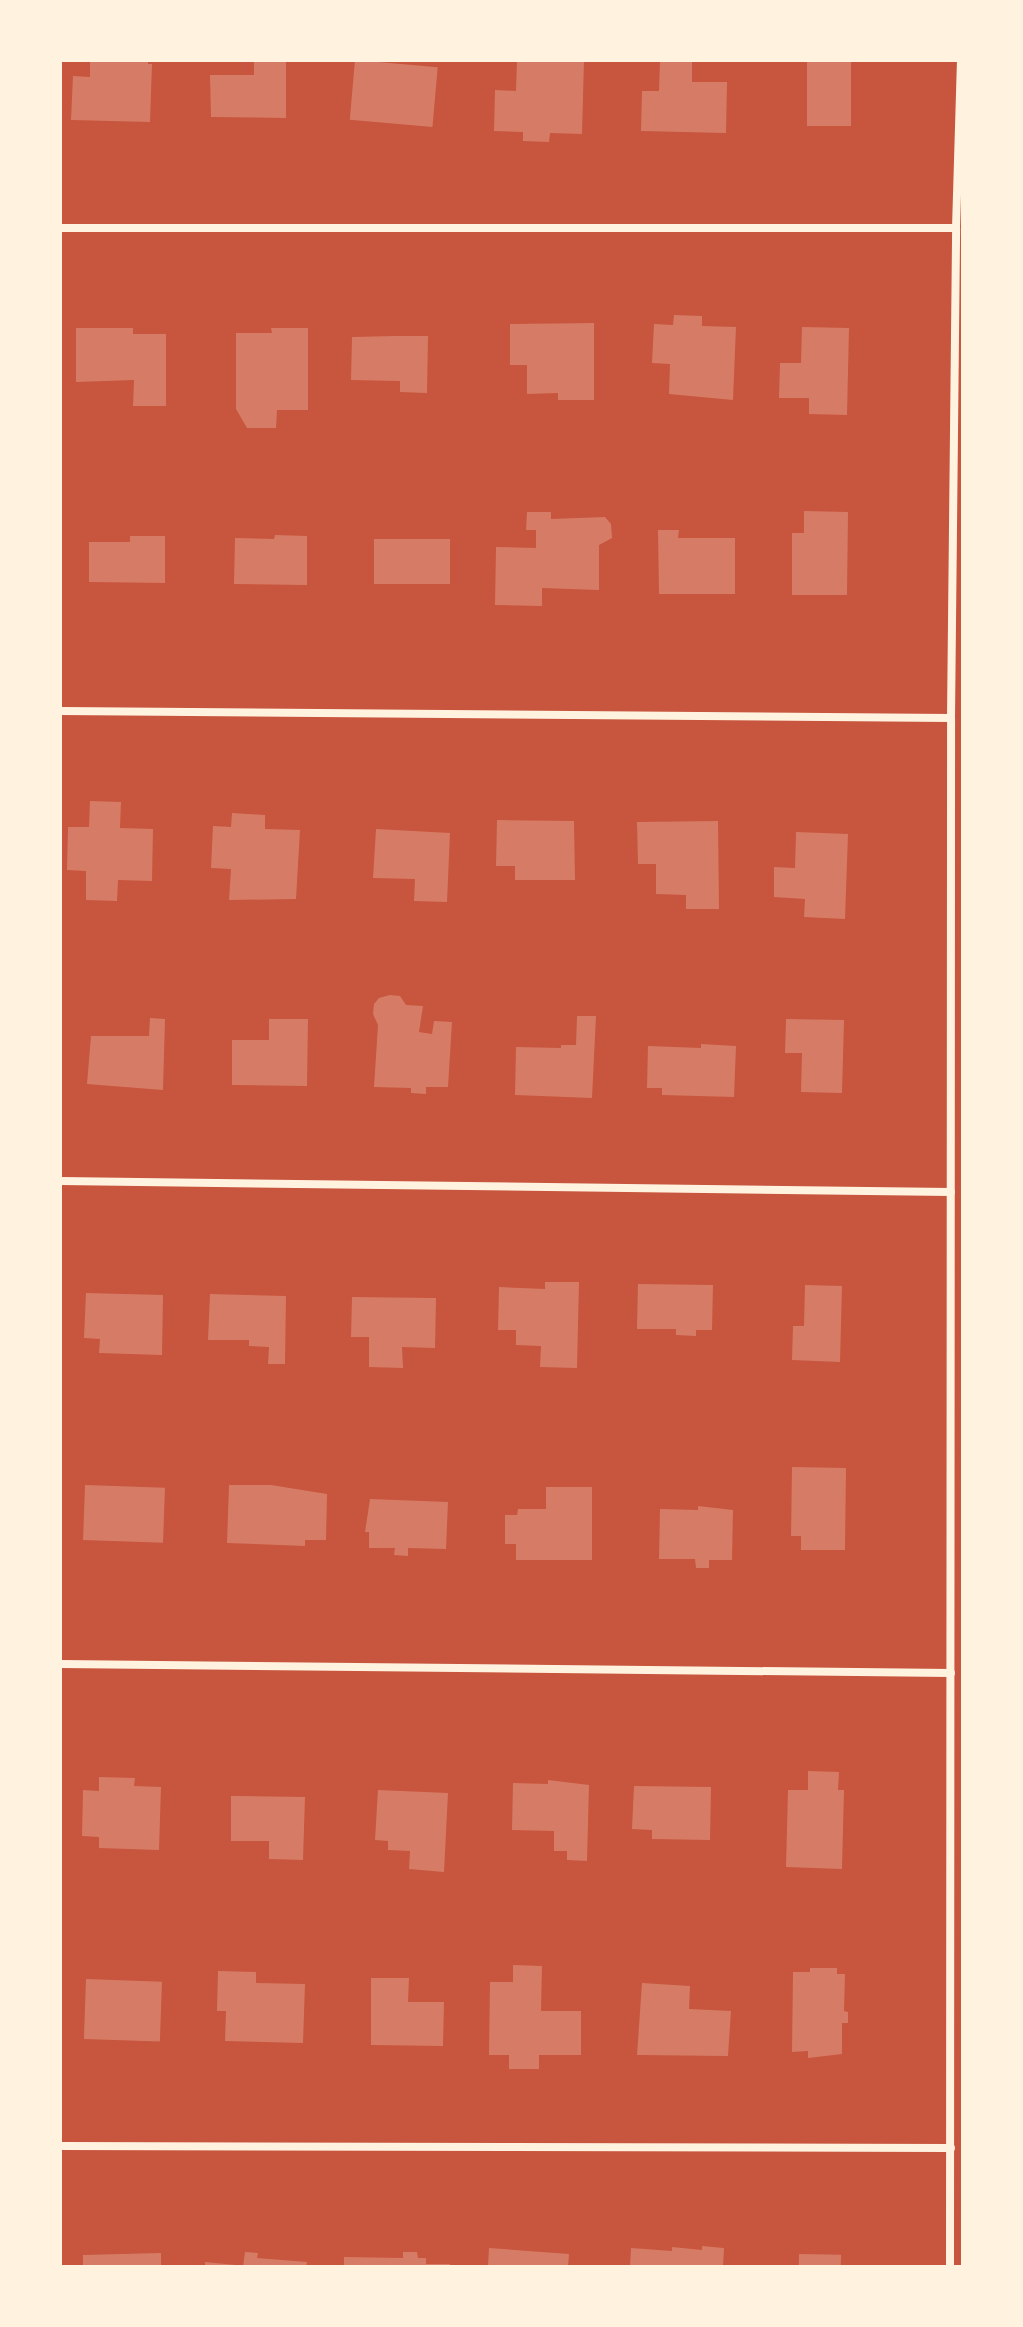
<!DOCTYPE html>
<style>
body{margin:0}
#map{position:relative;width:1023px;height:2327px;overflow:hidden;background:#c8553d;font-family:"Titillium Web",sans-serif}
div>[style]{position:absolute}
.building>*{inset:0;background:#d67c66;transform-origin:0 0}
.minor>*{height:8px;margin:-4px;padding:0 4px;transform-origin:4px;border-radius:4px;background:#fff3e0}
span{translate:-50% -50%;white-space:nowrap;text-align:center;line-height:1.15;-webkit-text-stroke:8px #fff3e0;paint-order:stroke}
.frame{position:absolute;inset:0;border:62px solid #fff3e0;pointer-events:none}
</style>
<div id="map">
<div class="building">
<div style="clip-path:polygon(90px 60px,148px 60px,148px 64px,152px 64px,150px 122px,71px 120px,73px 76px,90px 77px)"></div>
<div style="clip-path:polygon(254px 60px,286px 60px,286px 118px,211px 117px,210px 75px,254px 75px)"></div>
<div style="left:355px;top:60px;width:83px;height:60px;rotate:5deg"></div>
<div style="clip-path:polygon(517px 60px,584px 60px,582px 134px,550px 133px,549px 142px,523px 141px,523px 132px,494px 131px,495px 90px,516px 91px)"></div>
<div style="clip-path:polygon(660px 60px,692px 61px,692px 82px,727px 82px,726px 133px,641px 131px,642px 91px,659px 91px)"></div>
<div style="left:807px;top:60px;width:44px;height:66px"></div>
<div style="clip-path:polygon(674px 315px,702px 316px,702px 326px,736px 327px,733px 400px,669px 394px,670px 364px,652px 363px,654px 324px,673px 325px)"></div>
<div style="clip-path:polygon(594px 323px,594px 400px,558px 400px,558px 393px,527px 394px,527px 365px,510px 365px,510px 324px)"></div>
<div style="clip-path:polygon(802px 327px,849px 328px,847px 415px,809px 414px,809px 398px,779px 398px,780px 363px,801px 363px)"></div>
<div style="clip-path:polygon(76px 328px,133px 328px,133px 334px,166px 334px,166px 406px,133px 406px,134px 380px,76px 382px)"></div>
<div style="clip-path:polygon(271px 328px,308px 328px,308px 410px,277px 410px,276px 428px,247px 428px,236px 409px,236px 333px,272px 333px)"></div>
<div style="clip-path:polygon(395px 336px,428px 336px,427px 393px,400px 392px,400px 381px,351px 380px,352px 337px)"></div>
<div style="clip-path:polygon(804px 511px,848px 512px,847px 595px,792px 595px,792px 533px,804px 533px)"></div>
<div style="clip-path:polygon(527px 512px,551px 512px,551px 519px,605px 517px,611px 524px,612px 538px,599px 545px,599px 590px,542px 588px,542px 606px,495px 605px,496px 547px,536px 548px,536px 530px,526px 530px)"></div>
<div style="clip-path:polygon(658px 530px,679px 530px,678px 538px,735px 538px,735px 594px,659px 594px)"></div>
<div style="clip-path:polygon(275px 535px,307px 536px,307px 585px,234px 584px,235px 538px,274px 539px)"></div>
<div style="clip-path:polygon(130px 536px,165px 536px,165px 583px,89px 582px,89px 542px,130px 542px)"></div>
<div style="left:374px;top:539px;width:76px;height:45px"></div>
<div style="clip-path:polygon(90px 801px,121px 802px,120px 828px,153px 829px,152px 881px,118px 880px,117px 901px,86px 900px,86px 871px,67px 870px,68px 827px,89px 827px)"></div>
<div style="clip-path:polygon(232px 813px,265px 815px,265px 829px,300px 830px,296px 899px,229px 900px,231px 869px,211px 868px,213px 826px,231px 827px)"></div>
<div style="clip-path:polygon(497px 820px,574px 821px,575px 880px,515px 880px,515px 866px,496px 866px)"></div>
<div style="clip-path:polygon(718px 821px,719px 909px,686px 909px,686px 895px,656px 894px,656px 864px,638px 864px,637px 822px)"></div>
<div style="clip-path:polygon(376px 829px,450px 833px,447px 902px,414px 901px,415px 879px,373px 878px)"></div>
<div style="clip-path:polygon(796px 832px,848px 834px,845px 919px,804px 917px,805px 899px,774px 897px,774px 867px,795px 868px)"></div>
<div style="clip-path:polygon(390px 995px,400px 996px,406px 1005px,423px 1006px,419px 1032px,432px 1034px,434px 1021px,452px 1022px,448px 1087px,426px 1087px,426px 1094px,411px 1093px,411px 1088px,374px 1087px,378px 1025px,373px 1014px,374px 1004px,379px 998px)"></div>
<div style="clip-path:polygon(577px 1016px,596px 1016px,592px 1098px,515px 1095px,516px 1047px,561px 1048px,561px 1045px,576px 1045px)"></div>
<div style="clip-path:polygon(150px 1018px,165px 1019px,163px 1090px,87px 1084px,91px 1036px,149px 1036px)"></div>
<div style="clip-path:polygon(269px 1019px,308px 1019px,307px 1086px,232px 1085px,232px 1040px,269px 1040px)"></div>
<div style="clip-path:polygon(786px 1019px,844px 1020px,842px 1093px,801px 1092px,802px 1053px,785px 1053px)"></div>
<div style="clip-path:polygon(701px 1044px,736px 1046px,734px 1097px,662px 1095px,662px 1088px,647px 1088px,648px 1046px,701px 1048px)"></div>
<div style="clip-path:polygon(545px 1282px,579px 1282px,577px 1368px,540px 1367px,541px 1346px,516px 1345px,516px 1330px,498px 1330px,499px 1287px,545px 1289px)"></div>
<div style="clip-path:polygon(638px 1284px,713px 1285px,712px 1330px,696px 1330px,696px 1336px,676px 1335px,676px 1329px,637px 1329px)"></div>
<div style="clip-path:polygon(805px 1285px,842px 1286px,840px 1362px,792px 1360px,793px 1326px,804px 1326px)"></div>
<div style="clip-path:polygon(86px 1293px,163px 1295px,162px 1355px,99px 1353px,100px 1339px,84px 1338px)"></div>
<div style="clip-path:polygon(210px 1294px,286px 1296px,285px 1364px,268px 1364px,269px 1347px,249px 1346px,249px 1340px,208px 1340px)"></div>
<div style="clip-path:polygon(352px 1297px,436px 1298px,435px 1348px,402px 1347px,403px 1368px,369px 1367px,369px 1337px,351px 1337px)"></div>
<div style="clip-path:polygon(792px 1467px,846px 1468px,845px 1550px,801px 1550px,801px 1536px,791px 1536px)"></div>
<div style="left:85px;top:1485px;width:80px;height:55px;rotate:2deg"></div>
<div style="clip-path:polygon(229px 1485px,271px 1485px,327px 1494px,326px 1540px,305px 1540px,305px 1546px,227px 1543px)"></div>
<div style="clip-path:polygon(546px 1487px,592px 1487px,592px 1560px,516px 1560px,516px 1544px,505px 1544px,505px 1515px,517px 1515px,518px 1509px,546px 1509px)"></div>
<div style="clip-path:polygon(370px 1499px,448px 1502px,446px 1549px,408px 1548px,408px 1556px,394px 1555px,395px 1548px,369px 1548px,369px 1532px,365px 1532px)"></div>
<div style="clip-path:polygon(698px 1506px,733px 1510px,732px 1560px,709px 1560px,709px 1568px,696px 1568px,695px 1559px,659px 1559px,660px 1509px,698px 1510px)"></div>
<div style="clip-path:polygon(808px 1771px,839px 1772px,838px 1790px,844px 1790px,842px 1869px,786px 1867px,788px 1790px,808px 1790px)"></div>
<div style="clip-path:polygon(99px 1777px,135px 1778px,134px 1786px,161px 1787px,159px 1850px,99px 1848px,99px 1837px,82px 1836px,83px 1790px,99px 1791px)"></div>
<div style="clip-path:polygon(548px 1780px,589px 1785px,587px 1861px,567px 1860px,567px 1851px,554px 1851px,554px 1831px,512px 1830px,513px 1783px,548px 1784px)"></div>
<div style="clip-path:polygon(634px 1786px,711px 1787px,710px 1840px,652px 1839px,652px 1830px,632px 1829px)"></div>
<div style="clip-path:polygon(378px 1790px,448px 1793px,444px 1872px,409px 1869px,410px 1851px,388px 1850px,388px 1841px,375px 1840px)"></div>
<div style="clip-path:polygon(231px 1796px,305px 1797px,303px 1860px,269px 1859px,269px 1841px,231px 1841px)"></div>
<div style="clip-path:polygon(513px 1965px,542px 1966px,541px 2011px,581px 2011px,581px 2055px,539px 2055px,539px 2069px,509px 2069px,509px 2055px,489px 2055px,490px 1982px,513px 1982px)"></div>
<div style="clip-path:polygon(810px 1968px,837px 1968px,837px 1974px,845px 1974px,844px 2011px,848px 2012px,848px 2023px,842px 2023px,842px 2054px,808px 2058px,808px 2051px,792px 2052px,793px 1972px,810px 1972px)"></div>
<div style="clip-path:polygon(218px 1971px,256px 1972px,256px 1983px,305px 1984px,303px 2043px,225px 2041px,226px 2011px,217px 2011px)"></div>
<div style="clip-path:polygon(371px 1978px,409px 1978px,408px 2002px,444px 2002px,443px 2046px,371px 2045px)"></div>
<div style="left:86px;top:1979px;width:76px;height:60px;rotate:2deg"></div>
<div style="clip-path:polygon(642px 1983px,690px 1986px,689px 2009px,731px 2011px,728px 2056px,637px 2055px)"></div>
<div style="clip-path:polygon(702px 2246px,724px 2248px,723px 2267px,630px 2267px,631px 2248px,672px 2251px,672px 2247px,702px 2250px)"></div>
<div style="clip-path:polygon(489px 2248px,569px 2254px,568px 2267px,488px 2267px)"></div>
<div style="clip-path:polygon(245px 2252px,258px 2253px,257px 2258px,307px 2262px,306px 2267px,243px 2267px)"></div>
<div style="clip-path:polygon(403px 2252px,417px 2252px,418px 2258px,426px 2258px,426px 2264px,450px 2264px,450px 2267px,344px 2267px,344px 2257px,403px 2258px)"></div>
<div style="clip-path:polygon(161px 2253px,161px 2267px,83px 2267px,83px 2255px)"></div>
<div style="left:799px;top:2254px;width:42px;height:13px;rotate:1deg"></div>
<div style="clip-path:polygon(205px 2262px,236px 2265px,236px 2267px,205px 2267px)"></div>
</div>
<div class="minor">
<div style="left:60px;top:228px;width:896px"></div>
<div style="left:60px;top:711px;width:891px;rotate:0.45deg"></div>
<div style="left:60px;top:1181px;width:891px;rotate:0.71deg"></div>
<div style="left:60px;top:1664px;width:891px;rotate:0.58deg"></div>
<div style="left:60px;top:2146px;width:891px;rotate:0.13deg"></div>
<div style="left:950px;top:2267px;width:1549px;rotate:-89.96deg"></div>
<div style="left:951px;top:718px;width:490px;rotate:-89.4deg"></div>
<div style="left:956px;top:228px;width:168px;rotate:-88.3deg"></div>
</div>
<div class="frame"></div>
</div>
